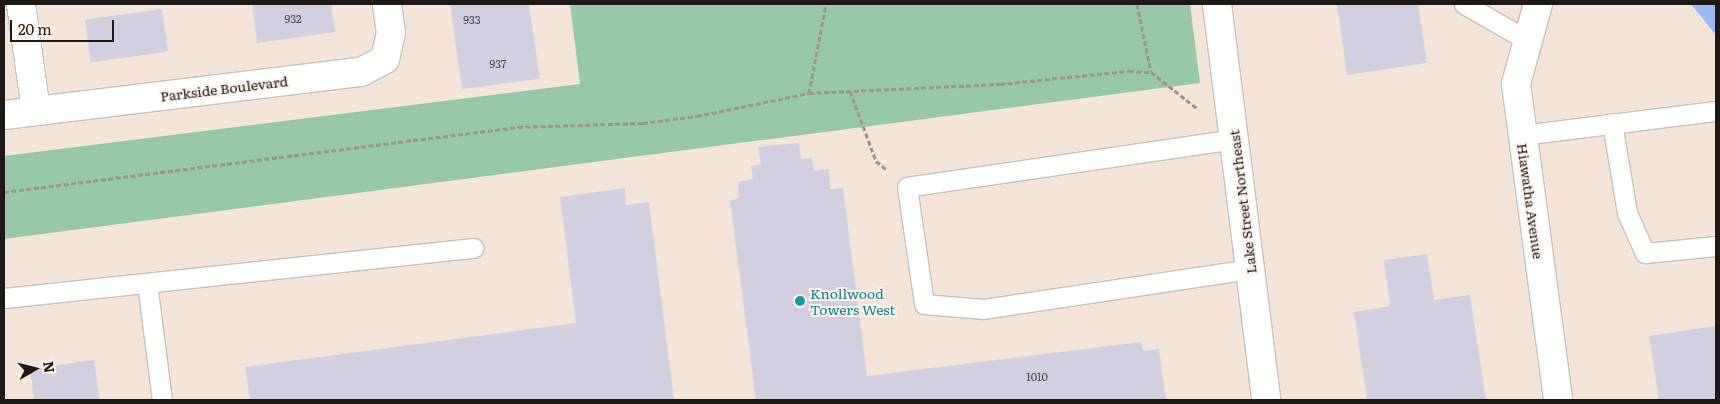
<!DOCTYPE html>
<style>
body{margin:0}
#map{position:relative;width:1720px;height:404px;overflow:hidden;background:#f4e5d8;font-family:Literata,serif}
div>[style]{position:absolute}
.green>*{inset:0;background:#97c9a9}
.water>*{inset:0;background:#99baf4}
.building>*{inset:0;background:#d4cfe0;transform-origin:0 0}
.path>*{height:3px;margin-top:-1.5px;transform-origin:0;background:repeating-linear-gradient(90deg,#9e9389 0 5px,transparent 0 7.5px)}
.roads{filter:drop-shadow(1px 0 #cdbeb2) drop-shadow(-1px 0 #cdbeb2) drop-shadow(0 1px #cdbeb2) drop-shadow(0 -1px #cdbeb2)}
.service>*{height:19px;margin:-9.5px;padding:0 9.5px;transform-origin:9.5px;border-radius:9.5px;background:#fff}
.minor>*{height:28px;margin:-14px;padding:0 14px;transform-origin:14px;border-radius:14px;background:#fff}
.tertiary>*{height:28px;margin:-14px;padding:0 14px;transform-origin:14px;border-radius:14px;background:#fff}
.dots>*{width:14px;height:14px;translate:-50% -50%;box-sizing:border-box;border:2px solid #fdf3ec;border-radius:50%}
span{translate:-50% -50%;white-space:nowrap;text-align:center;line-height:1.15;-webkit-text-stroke:4px #fdf3ec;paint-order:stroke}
.number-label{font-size:11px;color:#4c4647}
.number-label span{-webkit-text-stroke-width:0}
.street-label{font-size:14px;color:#1e1914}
.culture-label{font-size:14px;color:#0d838f}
.left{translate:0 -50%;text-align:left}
.frame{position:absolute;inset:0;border:5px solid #1e1914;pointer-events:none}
.north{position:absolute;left:10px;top:344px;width:50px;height:50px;-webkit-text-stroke:4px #fdf3ec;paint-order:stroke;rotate:82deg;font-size:14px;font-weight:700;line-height:20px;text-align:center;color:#1e1914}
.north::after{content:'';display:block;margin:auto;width:18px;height:22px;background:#1e1914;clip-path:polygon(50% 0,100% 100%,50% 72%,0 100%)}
.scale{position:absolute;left:10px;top:20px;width:104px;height:22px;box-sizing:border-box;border:2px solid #1e1914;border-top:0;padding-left:6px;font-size:15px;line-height:18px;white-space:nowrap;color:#1e1914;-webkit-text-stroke:4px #fdf3ec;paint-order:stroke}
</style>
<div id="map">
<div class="green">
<div style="clip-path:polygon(570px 4px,1190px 4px,1200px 83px,4px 239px,4px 156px,580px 84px)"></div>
</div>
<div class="water">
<div style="clip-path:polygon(1691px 4px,1716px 4px,1716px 35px)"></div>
</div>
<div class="building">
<div style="clip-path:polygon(252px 4px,331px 4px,335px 32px,257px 43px)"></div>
<div style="clip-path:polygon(450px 4px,529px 4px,540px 79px,462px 89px)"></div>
<div style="clip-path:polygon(1337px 4px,1418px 4px,1427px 63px,1347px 75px)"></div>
<div style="left:162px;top:9px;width:43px;height:78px;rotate:82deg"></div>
<div style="clip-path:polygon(799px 143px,801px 159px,812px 158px,814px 171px,829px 169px,830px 189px,843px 188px,867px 376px,1141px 342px,1143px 351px,1159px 349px,1166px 400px,756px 400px,730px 201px,739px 198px,738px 182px,753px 179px,751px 166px,761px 164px,758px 147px)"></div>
<div style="clip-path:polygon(625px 188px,626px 205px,649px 202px,674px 400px,250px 400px,245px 367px,576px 323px,560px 197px)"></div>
<div style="clip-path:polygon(1427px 254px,1434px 300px,1470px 295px,1486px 400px,1367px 400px,1354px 312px,1390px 306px,1384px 260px)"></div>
<div style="clip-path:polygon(1716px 326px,1716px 400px,1659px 400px,1649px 336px)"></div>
<div style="clip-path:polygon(94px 360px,100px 400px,34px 400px,30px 369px)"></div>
</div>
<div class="path">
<div style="left:1137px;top:4px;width:69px;rotate:78.4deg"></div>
<div style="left:1151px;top:72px;width:60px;rotate:38.2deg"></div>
<div style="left:850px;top:91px;width:75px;rotate:69.6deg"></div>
<div style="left:876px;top:161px;width:14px;rotate:39deg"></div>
<div style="left:809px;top:93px;width:191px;rotate:-2.7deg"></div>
<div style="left:1000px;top:84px;width:130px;rotate:-5.8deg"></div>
<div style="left:1129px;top:71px;width:22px;rotate:3deg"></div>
<div style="left:4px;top:192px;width:518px;rotate:-7.21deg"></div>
<div style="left:518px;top:127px;width:125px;rotate:-1.8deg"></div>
<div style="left:643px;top:123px;width:54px;rotate:-7.4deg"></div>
<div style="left:697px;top:116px;width:114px;rotate:-11.6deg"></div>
<div style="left:809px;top:93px;width:91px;rotate:-79.2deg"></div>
</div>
<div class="roads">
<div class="service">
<div style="left:1464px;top:4px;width:73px;rotate:29.7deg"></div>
<div style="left:1612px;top:123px;width:91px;rotate:80.5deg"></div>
<div style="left:1627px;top:213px;width:44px;rotate:65.8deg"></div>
<div style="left:1645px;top:253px;width:71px;rotate:-5.6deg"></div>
<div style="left:1522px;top:135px;width:195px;rotate:-7.1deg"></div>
<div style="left:1235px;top:139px;width:331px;rotate:171.7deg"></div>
<div style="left:907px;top:187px;width:118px;rotate:81.7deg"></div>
<div style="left:924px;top:304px;width:59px;rotate:4.8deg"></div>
<div style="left:983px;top:309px;width:270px;rotate:-8.5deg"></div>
<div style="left:147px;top:283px;width:118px;rotate:82.7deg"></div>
<div style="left:4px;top:298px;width:472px;rotate:-6.1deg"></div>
</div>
<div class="minor">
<div style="left:21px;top:4px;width:108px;rotate:82deg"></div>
<div style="left:1538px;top:4px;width:83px;rotate:105.4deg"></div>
<div style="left:1516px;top:84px;width:319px;rotate:82.4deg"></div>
<div style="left:4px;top:115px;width:360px;rotate:-6.9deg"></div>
<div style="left:361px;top:72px;width:27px;rotate:-28deg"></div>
<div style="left:385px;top:59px;width:27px;rotate:-77deg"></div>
<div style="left:391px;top:33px;width:29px;rotate:-98deg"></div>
</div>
<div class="tertiary">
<div style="left:1217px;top:4px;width:399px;rotate:82.9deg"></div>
</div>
</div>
<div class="dots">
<div style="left:800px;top:301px;background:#0f9aa8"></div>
</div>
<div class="number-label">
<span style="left:293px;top:18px">932</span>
<span style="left:472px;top:19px">933</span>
<span style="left:498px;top:63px">937</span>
<span style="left:1037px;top:376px">1010</span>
</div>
<div class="street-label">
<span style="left:224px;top:88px;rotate:-7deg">Parkside Boulevard</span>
<span style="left:1531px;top:201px;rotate:82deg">Hiawatha Avenue</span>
<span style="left:1242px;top:202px;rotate:-97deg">Lake Street Northeast</span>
</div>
<div class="culture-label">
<span class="left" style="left:810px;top:301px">Knollwood<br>Towers West</span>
</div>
<div class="frame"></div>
<div class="north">N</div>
<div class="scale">20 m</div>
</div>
